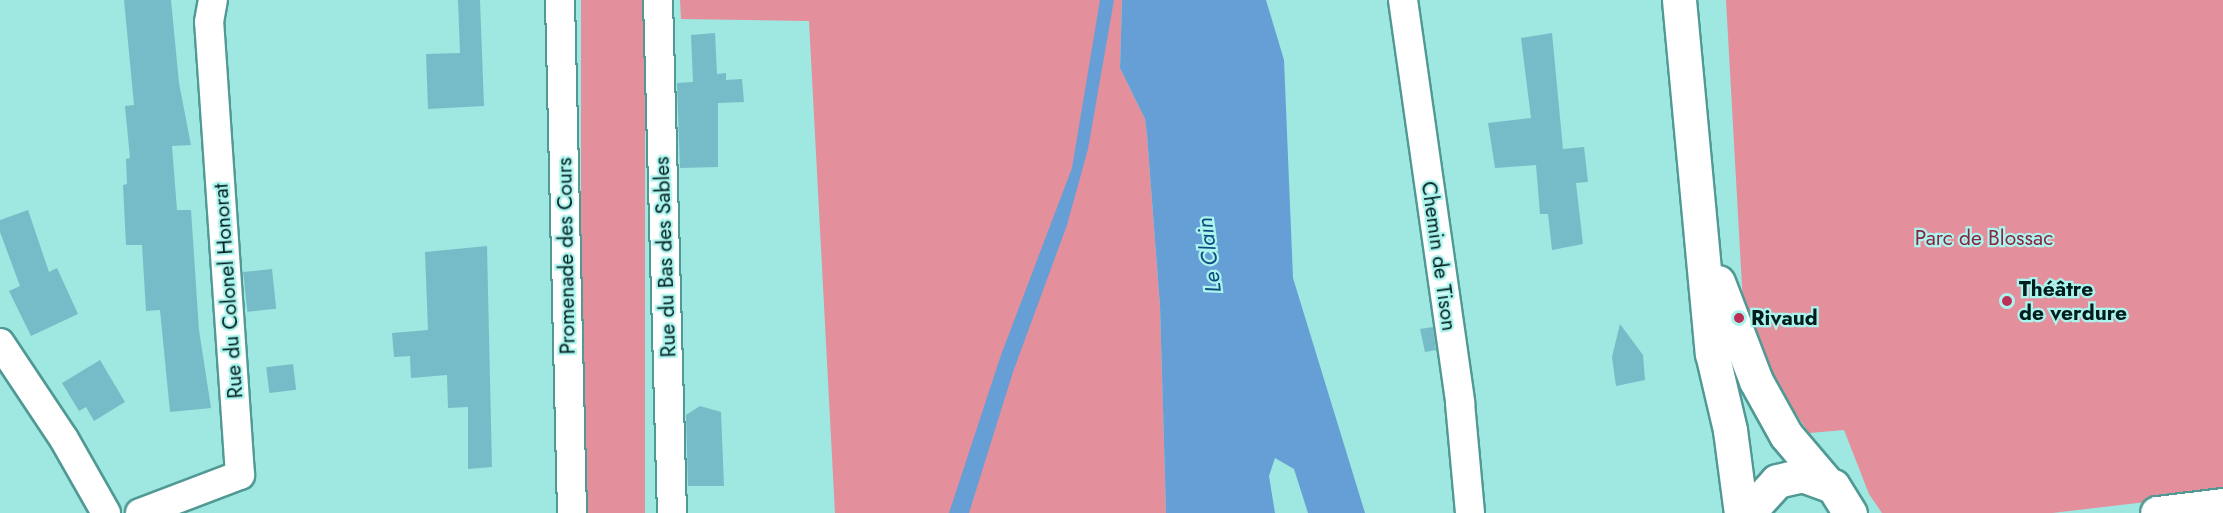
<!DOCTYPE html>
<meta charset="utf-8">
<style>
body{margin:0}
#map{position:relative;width:2223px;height:513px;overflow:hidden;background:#9fe7e1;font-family:Jost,sans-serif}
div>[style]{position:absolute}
.green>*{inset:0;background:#e38f9c;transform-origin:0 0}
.water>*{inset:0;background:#669ed6}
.building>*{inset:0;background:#76bcc8;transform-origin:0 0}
.roads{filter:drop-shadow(2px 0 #519994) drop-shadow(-2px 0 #519994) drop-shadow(0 2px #519994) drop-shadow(0 -2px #519994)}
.minor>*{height:28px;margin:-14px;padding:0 14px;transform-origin:14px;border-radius:14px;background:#fff}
.tertiary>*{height:33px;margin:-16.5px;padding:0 16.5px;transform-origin:16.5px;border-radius:16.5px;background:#fff}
.secondary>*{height:33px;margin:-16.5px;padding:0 16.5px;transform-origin:16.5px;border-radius:16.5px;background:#fff}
.dots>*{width:16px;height:16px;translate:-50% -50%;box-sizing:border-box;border:3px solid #acf4ee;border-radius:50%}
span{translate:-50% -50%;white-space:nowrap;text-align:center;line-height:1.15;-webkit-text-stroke:4.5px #acf4ee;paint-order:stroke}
.park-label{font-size:21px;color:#87253e}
.street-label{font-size:21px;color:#011e1d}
.poi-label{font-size:21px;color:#011e1d;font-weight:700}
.left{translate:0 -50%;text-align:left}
.water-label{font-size:22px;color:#0c4b80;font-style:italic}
</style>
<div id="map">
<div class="green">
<div style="left:581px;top:0;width:64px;height:513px"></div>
<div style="clip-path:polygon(680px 0,1122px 0,1120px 68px,1145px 119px,1147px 135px,1160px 306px,1166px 513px,835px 513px,809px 21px,681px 19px)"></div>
<div style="clip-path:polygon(1726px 0,2223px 0,2223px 493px,2052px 513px,1882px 513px,1869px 494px,1844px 430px,1809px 433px,1783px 395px,1743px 304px)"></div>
</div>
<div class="water">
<div style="clip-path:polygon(1100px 0,1114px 0,1088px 149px,1067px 225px,1013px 372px,969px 513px,949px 513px,1001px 355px,1072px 168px)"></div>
<div style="clip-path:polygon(1122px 0,1266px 0,1284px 60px,1293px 278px,1365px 513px,1308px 513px,1294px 469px,1275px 458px,1269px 476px,1275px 513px,1166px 513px,1160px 306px,1147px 135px,1145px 119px,1120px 68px)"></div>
</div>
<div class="building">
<div style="clip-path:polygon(124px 0,171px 0,179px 83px,191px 145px,172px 146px,177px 210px,191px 210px,199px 330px,211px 408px,170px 412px,160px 310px,146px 311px,142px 245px,126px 245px,123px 185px,127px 184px,126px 159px,130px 158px,125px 106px,134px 105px)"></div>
<div style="clip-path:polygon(458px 0,480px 0,484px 106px,428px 109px,426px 54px,460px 53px)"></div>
<div style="clip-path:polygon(715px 33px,717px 74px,726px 73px,726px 80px,742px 79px,744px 102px,718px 103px,718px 167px,680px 168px,677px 83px,693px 82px,691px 35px)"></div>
<div style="clip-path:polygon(1552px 33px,1563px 149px,1584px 147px,1588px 182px,1576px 183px,1583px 244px,1552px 250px,1548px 214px,1540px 214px,1536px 165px,1495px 168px,1488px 123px,1531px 118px,1521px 38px)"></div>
<div style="clip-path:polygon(28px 210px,49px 272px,57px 268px,78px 314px,31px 336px,9px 291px,20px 286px,0 232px,0 220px)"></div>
<div style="clip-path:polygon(487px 246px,492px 467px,468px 469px,468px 407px,448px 408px,447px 375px,411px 378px,410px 356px,394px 357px,392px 333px,428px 330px,425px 252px)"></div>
<div style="left:272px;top:269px;width:40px;height:29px;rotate:84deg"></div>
<div style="clip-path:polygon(1620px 324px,1643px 355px,1645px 380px,1616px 386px,1612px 357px)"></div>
<div style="clip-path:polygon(1433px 327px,1436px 350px,1425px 352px,1420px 329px)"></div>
<div style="clip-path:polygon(100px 360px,125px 402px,94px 421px,86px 407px,79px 411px,62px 383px)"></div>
<div style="left:293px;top:364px;width:26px;height:27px;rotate:83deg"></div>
<div style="clip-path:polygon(700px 406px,721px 412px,724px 486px,688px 486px,686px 415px)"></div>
</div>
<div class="roads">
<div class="minor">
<div style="left:560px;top:0;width:513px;rotate:88.66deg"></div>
<div style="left:658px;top:0;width:513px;rotate:88.44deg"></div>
<div style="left:1403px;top:0;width:407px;rotate:81.9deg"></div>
<div style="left:1460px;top:403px;width:110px;rotate:84.8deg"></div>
<div style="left:0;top:343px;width:115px;rotate:56.3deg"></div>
<div style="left:64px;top:439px;width:85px;rotate:60.4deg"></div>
<div style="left:140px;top:513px;width:107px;rotate:-20.8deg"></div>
<div style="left:240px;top:475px;width:454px;rotate:-93.9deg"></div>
<div style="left:209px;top:22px;width:22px;rotate:-80deg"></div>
</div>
<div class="tertiary">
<div style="left:2157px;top:513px;width:66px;rotate:-6.9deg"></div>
</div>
<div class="secondary">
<div style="left:1679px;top:0;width:355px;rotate:84.7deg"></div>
<div style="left:1712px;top:353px;width:79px;rotate:76.8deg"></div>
<div style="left:1730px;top:430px;width:84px;rotate:82.5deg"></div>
<div style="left:1718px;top:282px;width:106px;rotate:69deg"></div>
<div style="left:1756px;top:381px;width:62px;rotate:60.9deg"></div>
<div style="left:1786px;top:435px;width:62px;rotate:49.6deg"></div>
<div style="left:1748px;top:513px;width:43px;rotate:-47.8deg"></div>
<div style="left:1777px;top:481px;width:26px;rotate:-13deg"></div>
<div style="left:1802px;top:475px;width:33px;rotate:20deg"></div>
<div style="left:1833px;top:486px;width:32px;rotate:58deg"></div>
</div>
</div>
<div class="dots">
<div style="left:2007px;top:301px;background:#be2f57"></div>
<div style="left:1739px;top:318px;background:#be2f57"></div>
</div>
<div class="park-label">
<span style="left:1984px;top:238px">Parc de Blossac</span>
</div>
<div class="street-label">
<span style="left:566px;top:256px;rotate:-91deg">Promenade des Cours</span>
<span style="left:1439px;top:256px;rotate:82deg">Chemin de Tison</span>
<span style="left:665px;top:257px;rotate:-92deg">Rue du Bas des Sables</span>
<span style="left:228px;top:291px;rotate:-94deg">Rue du Colonel Honorat</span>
</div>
<div class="poi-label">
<span class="left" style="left:2019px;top:301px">Théâtre<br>de verdure</span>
<span class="left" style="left:1751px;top:318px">Rivaud</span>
</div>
<div class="water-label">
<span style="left:1209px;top:255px;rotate:-97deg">Le Clain</span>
</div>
</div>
